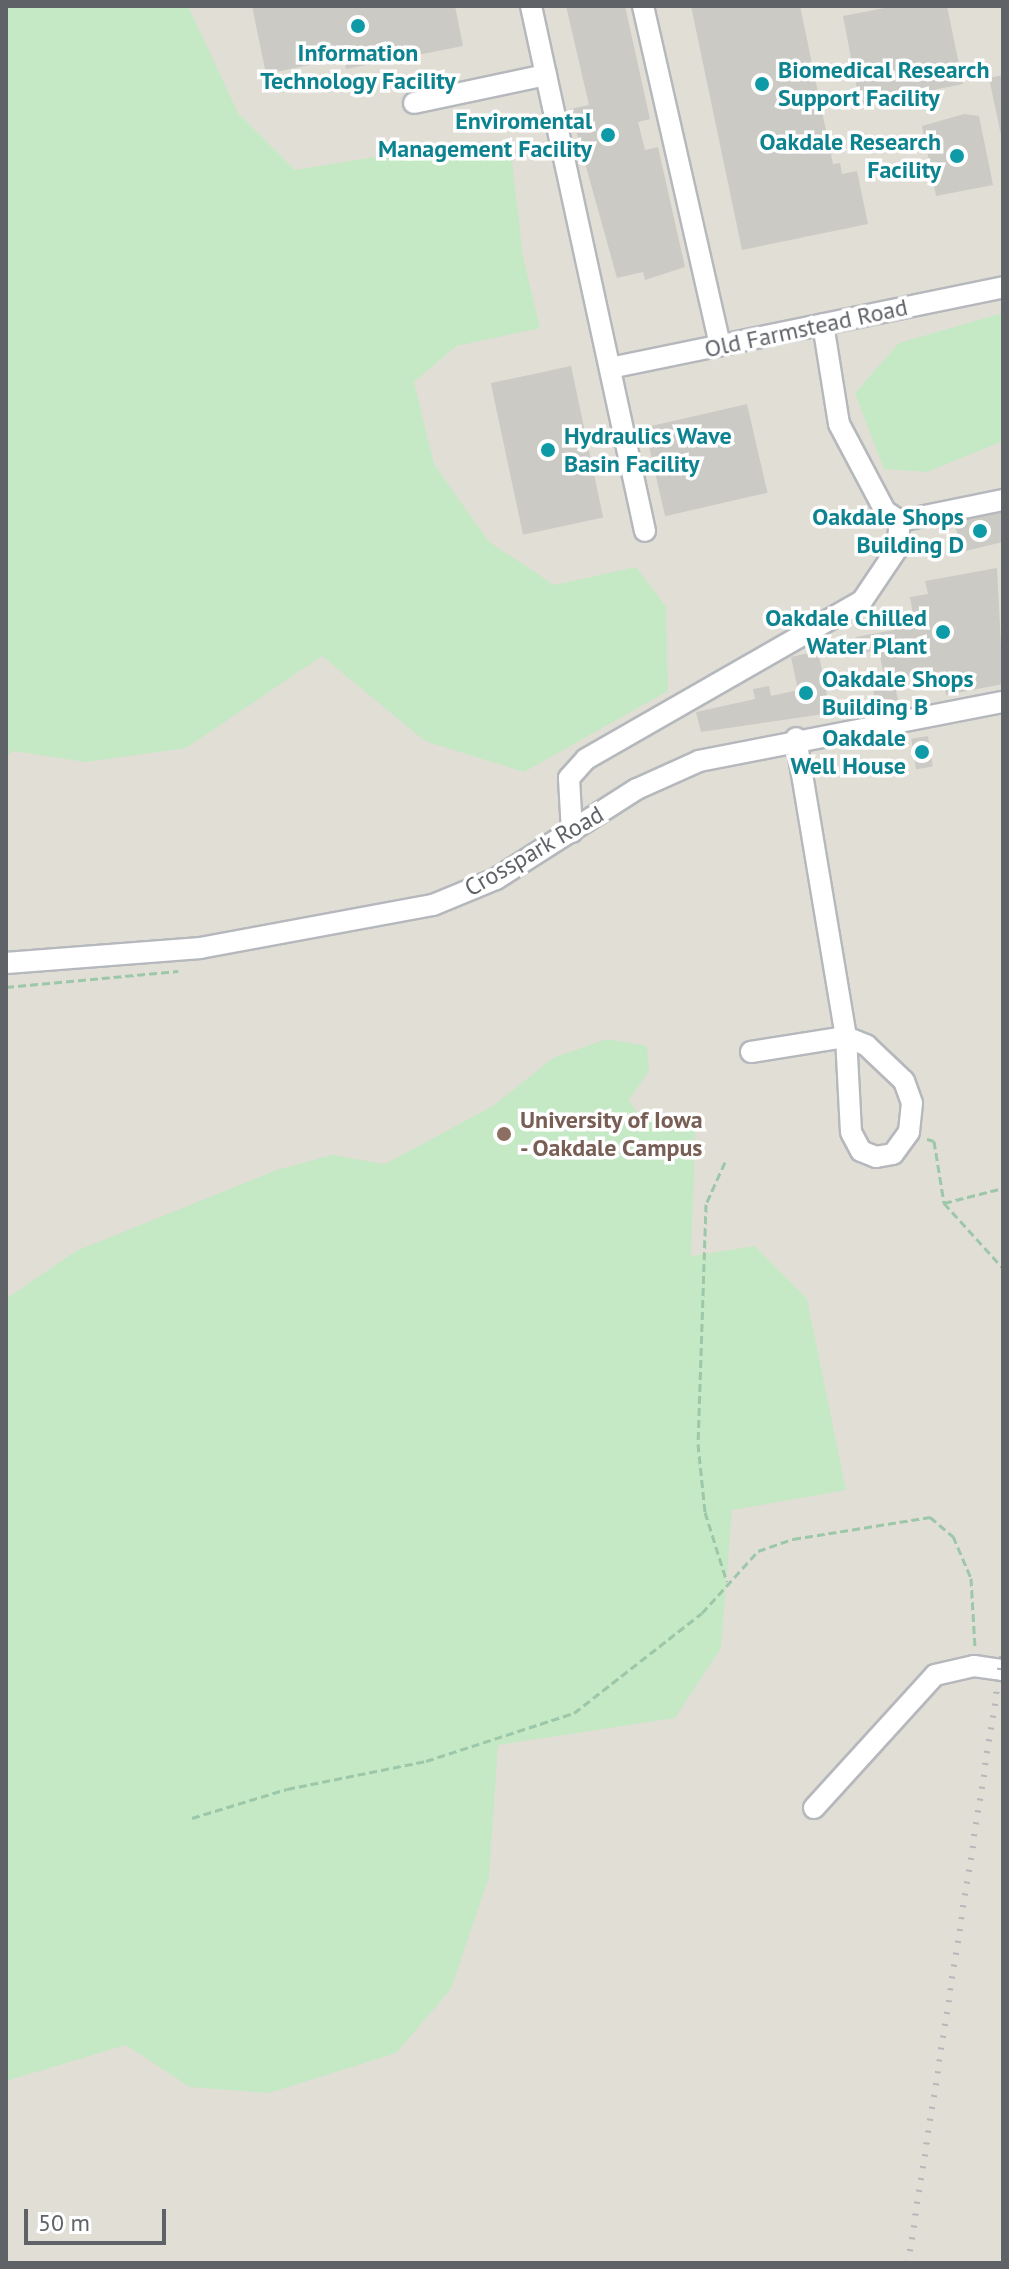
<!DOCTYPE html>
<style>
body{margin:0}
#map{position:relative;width:1009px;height:2269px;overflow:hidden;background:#f1efe8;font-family:"PT Sans",sans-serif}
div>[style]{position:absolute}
.education>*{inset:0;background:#e1ded6;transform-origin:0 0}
.green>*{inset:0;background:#c5e8c5}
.building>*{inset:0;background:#cccac5;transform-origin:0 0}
.path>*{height:3px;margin-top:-1.5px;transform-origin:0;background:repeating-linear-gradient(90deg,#9cc7a9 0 8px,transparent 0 12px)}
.roads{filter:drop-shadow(2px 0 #b5b8bc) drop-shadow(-2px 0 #b5b8bc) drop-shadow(0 2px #b5b8bc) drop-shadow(0 -2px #b5b8bc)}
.minor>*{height:20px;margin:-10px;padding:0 10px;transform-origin:10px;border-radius:10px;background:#fff}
.rail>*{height:6px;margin-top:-3px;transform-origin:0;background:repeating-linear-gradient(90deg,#b6b7b8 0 2px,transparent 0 12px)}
.dots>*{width:22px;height:22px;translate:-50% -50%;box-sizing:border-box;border:4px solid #fff;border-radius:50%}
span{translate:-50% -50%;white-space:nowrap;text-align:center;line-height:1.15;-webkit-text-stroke:7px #fff;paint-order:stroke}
.culture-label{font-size:24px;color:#0d838f;font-weight:700}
.left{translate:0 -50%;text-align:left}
.right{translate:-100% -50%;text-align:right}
.street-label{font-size:24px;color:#5f6368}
.education-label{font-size:24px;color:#785e54;font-weight:700}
.frame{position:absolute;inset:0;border:8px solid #5f6368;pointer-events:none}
.scale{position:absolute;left:24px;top:2209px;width:142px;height:36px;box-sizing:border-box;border:4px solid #5f6368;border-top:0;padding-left:10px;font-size:24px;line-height:28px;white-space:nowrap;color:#5f6368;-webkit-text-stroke:6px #fff;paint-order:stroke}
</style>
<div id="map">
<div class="education">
<div style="left:6px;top:6px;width:997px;height:2257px"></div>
</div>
<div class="green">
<div style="clip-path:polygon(6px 6px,188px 6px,238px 113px,295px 170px,423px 149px,511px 151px,523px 257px,540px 328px,456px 346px,414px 382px,434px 464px,488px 541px,554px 585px,636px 567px,666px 607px,668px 691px,524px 772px,425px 741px,322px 656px,186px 748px,86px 762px,13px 751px,6px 757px)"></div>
<div style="clip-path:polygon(1003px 313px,1003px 441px,927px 472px,884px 469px,855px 393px,899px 343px)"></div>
<div style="clip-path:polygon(607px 1039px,647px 1046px,649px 1071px,629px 1100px,643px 1122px,696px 1112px,691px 1256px,755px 1246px,807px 1299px,846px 1490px,732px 1510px,721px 1648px,675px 1718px,498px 1745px,489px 1877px,451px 1989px,396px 2053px,269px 2093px,190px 2087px,126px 2045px,6px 2081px,6px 1299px,76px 1251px,277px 1170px,332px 1155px,385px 1164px,493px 1106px,553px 1058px)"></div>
</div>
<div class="building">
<div style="clip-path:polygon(252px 6px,455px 6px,463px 46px,346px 69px,344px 58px,266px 74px)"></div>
<div style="clip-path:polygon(566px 6px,625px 6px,650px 119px,638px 122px,645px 150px,658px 147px,685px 267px,645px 280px,643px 272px,617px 278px,570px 109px,589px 105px)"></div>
<div style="clip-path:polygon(691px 6px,800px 6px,833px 164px,840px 163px,842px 174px,857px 171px,868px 224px,742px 250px)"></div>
<div style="clip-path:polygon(895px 6px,947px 6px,963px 84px,860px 105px,843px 16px)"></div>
<div style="clip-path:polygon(1003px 75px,1003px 140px,1002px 140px,989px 78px)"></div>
<div style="clip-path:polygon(964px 114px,979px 116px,993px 185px,936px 196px,922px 126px)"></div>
<div style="left:571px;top:366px;width:155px;height:82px;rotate:78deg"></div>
<div style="left:747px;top:404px;width:91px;height:105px;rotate:77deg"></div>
<div style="clip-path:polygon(1003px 507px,1003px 542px,961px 552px,954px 519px)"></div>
<div style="clip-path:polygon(997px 568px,1003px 684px,946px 695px,942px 671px,894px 680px,898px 700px,876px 704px,873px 690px,886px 688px,879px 650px,859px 654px,856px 637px,915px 626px,910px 597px,928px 594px,925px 581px)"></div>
<div style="clip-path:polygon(818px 651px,831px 713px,701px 732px,696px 712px,755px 699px,753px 689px,769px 686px,771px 696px,798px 690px,791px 657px)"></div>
<div style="left:928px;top:736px;width:31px;height:17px;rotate:81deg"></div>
</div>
<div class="path">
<div style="left:6px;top:987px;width:173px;rotate:-5.3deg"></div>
<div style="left:927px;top:1139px;width:7px;rotate:16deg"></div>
<div style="left:934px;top:1141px;width:63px;rotate:80.8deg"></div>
<div style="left:944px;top:1203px;width:61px;rotate:-14.3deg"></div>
<div style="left:725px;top:1162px;width:46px;rotate:114.3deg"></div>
<div style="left:706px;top:1204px;width:240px;rotate:91.9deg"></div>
<div style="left:698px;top:1444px;width:68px;rotate:84.1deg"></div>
<div style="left:705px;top:1512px;width:73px;rotate:72.6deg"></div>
<div style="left:944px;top:1203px;width:88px;rotate:47.8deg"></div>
<div style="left:192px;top:1818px;width:99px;rotate:-17deg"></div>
<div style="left:287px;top:1789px;width:142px;rotate:-11.4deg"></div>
<div style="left:426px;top:1761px;width:156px;rotate:-18deg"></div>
<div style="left:574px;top:1713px;width:162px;rotate:-38deg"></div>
<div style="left:702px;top:1613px;width:84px;rotate:-47.9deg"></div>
<div style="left:758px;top:1551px;width:37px;rotate:-19deg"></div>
<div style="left:793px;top:1539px;width:139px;rotate:-9.1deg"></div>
<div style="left:930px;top:1517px;width:30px;rotate:40deg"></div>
<div style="left:953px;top:1536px;width:46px;rotate:66.8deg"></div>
<div style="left:971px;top:1578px;width:69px;rotate:86.7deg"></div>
</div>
<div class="roads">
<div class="minor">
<div style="left:531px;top:6px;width:537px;rotate:77.75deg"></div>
<div style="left:643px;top:6px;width:348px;rotate:77.2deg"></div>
<div style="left:414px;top:103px;width:135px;rotate:-12deg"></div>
<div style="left:823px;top:324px;width:101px;rotate:80.9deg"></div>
<div style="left:839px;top:424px;width:98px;rotate:62.1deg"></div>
<div style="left:885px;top:511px;width:18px;rotate:34deg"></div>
<div style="left:900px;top:521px;width:105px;rotate:-11.5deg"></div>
<div style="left:610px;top:368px;width:401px;rotate:-11.6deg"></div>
<div style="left:572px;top:832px;width:54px;rotate:-93.2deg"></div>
<div style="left:569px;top:778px;width:25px;rotate:-48deg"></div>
<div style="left:586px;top:759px;width:318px;rotate:-29.8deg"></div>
<div style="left:862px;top:601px;width:63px;rotate:-56.1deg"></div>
<div style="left:897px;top:549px;width:28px;rotate:-84deg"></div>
<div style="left:6px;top:963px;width:195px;rotate:-4.4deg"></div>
<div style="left:200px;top:948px;width:237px;rotate:-10.5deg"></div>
<div style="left:433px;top:905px;width:68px;rotate:-22.4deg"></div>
<div style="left:496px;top:879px;width:167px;rotate:-32.6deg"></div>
<div style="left:637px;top:789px;width:68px;rotate:-24.3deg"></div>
<div style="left:699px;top:761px;width:310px;rotate:-11deg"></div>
<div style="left:751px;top:1052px;width:96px;rotate:-9deg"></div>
<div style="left:846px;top:1037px;width:22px;rotate:22deg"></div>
<div style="left:866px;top:1045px;width:52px;rotate:43.5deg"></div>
<div style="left:904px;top:1081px;width:23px;rotate:70deg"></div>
<div style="left:912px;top:1103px;width:29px;rotate:96deg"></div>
<div style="left:909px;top:1132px;width:27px;rotate:126deg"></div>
<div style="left:893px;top:1154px;width:17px;rotate:170deg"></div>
<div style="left:876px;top:1157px;width:16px;rotate:-158deg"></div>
<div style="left:861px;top:1151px;width:21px;rotate:-118deg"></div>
<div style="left:851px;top:1132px;width:95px;rotate:-93deg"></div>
<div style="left:846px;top:1037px;width:303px;rotate:-99.5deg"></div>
<div style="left:814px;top:1808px;width:180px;rotate:-47.7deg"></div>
<div style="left:935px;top:1675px;width:40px;rotate:-13deg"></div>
<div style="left:974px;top:1666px;width:29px;rotate:8deg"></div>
</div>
</div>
<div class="rail">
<div style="left:908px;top:2263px;width:619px;rotate:-81.18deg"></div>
</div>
<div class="dots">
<div style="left:358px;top:26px;background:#0f9aa8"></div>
<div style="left:762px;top:84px;background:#0f9aa8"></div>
<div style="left:608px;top:135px;background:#0f9aa8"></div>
<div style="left:957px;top:156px;background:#0f9aa8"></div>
<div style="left:548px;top:450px;background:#0f9aa8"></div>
<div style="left:980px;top:531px;background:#0f9aa8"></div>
<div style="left:943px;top:632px;background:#0f9aa8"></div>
<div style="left:806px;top:693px;background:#0f9aa8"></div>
<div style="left:922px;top:752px;background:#0f9aa8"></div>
<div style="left:504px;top:1134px;background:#8d6e63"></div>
</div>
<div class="culture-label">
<span style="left:358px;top:67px">Information<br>Technology Facility</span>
<span class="left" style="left:778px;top:84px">Biomedical Research<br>Support Facility</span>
<span class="right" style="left:592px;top:135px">Enviromental<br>Management Facility</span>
<span class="right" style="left:941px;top:156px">Oakdale Research<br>Facility</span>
<span class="left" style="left:564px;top:450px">Hydraulics Wave<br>Basin Facility</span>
<span class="right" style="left:964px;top:531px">Oakdale Shops<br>Building D</span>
<span class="right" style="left:927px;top:632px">Oakdale Chilled<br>Water Plant</span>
<span class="left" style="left:822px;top:693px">Oakdale Shops<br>Building B</span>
<span class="right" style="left:906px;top:752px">Oakdale<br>Well House</span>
</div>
<div class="street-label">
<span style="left:806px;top:328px;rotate:-12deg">Old Farmstead Road</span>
<span style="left:534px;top:851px;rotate:-30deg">Crosspark Road</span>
</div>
<div class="education-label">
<span class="left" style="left:520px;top:1134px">University of Iowa<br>- Oakdale Campus</span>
</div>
<div class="frame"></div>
<div class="scale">50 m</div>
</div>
